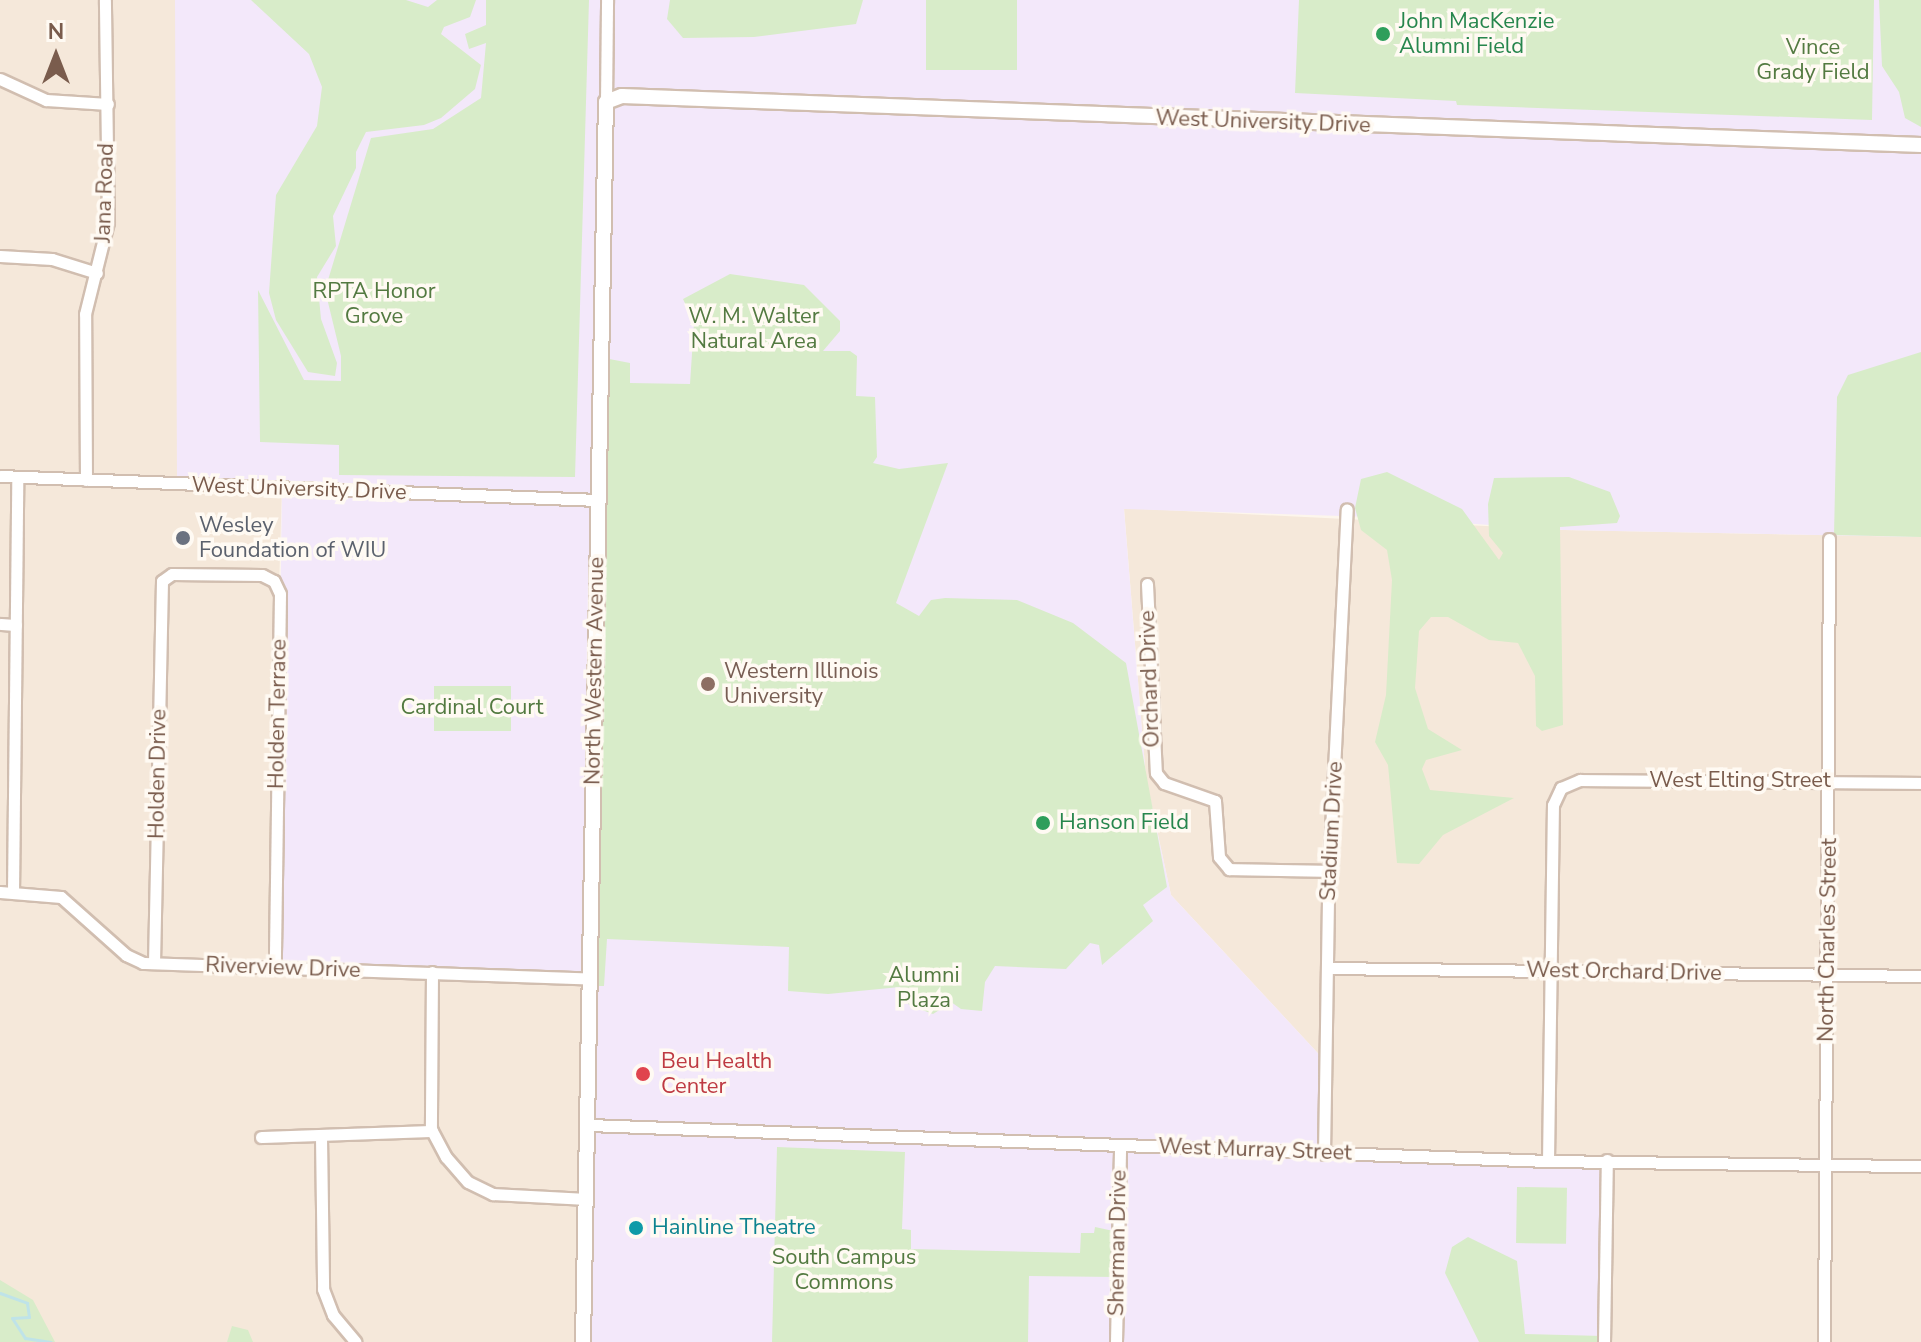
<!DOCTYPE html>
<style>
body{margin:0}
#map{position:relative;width:1921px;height:1342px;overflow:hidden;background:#fdf6ec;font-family:"Nunito Sans",sans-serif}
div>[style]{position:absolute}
.residential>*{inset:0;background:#f5e8da}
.education>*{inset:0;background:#f3e8fa}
.green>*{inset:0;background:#d8ecc9;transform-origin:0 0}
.stream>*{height:3px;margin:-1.5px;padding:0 1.5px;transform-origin:1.5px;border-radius:1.5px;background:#bfe3e8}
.roads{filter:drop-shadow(2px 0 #d1beb0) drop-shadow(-2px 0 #d1beb0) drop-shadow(0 2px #d1beb0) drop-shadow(0 -2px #d1beb0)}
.minor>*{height:11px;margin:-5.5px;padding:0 5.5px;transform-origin:5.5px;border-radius:5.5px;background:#fff}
.tertiary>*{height:14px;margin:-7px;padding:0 7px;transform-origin:7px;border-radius:7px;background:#fff}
.dots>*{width:22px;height:22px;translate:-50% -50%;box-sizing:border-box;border:4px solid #fffaf3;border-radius:50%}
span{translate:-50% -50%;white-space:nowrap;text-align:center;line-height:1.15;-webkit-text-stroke:7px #fffaf3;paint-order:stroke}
.leisure-label{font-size:22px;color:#27864d}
.left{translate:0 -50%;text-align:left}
.park-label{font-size:22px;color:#537a41}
.street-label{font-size:22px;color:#7a5c4d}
.worship-label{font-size:22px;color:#5b616d}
.education-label{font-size:22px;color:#785e54}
.health-label{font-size:22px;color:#be3a42}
.culture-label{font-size:22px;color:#0d838f}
.north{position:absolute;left:16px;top:16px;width:80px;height:80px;-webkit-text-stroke:6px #fffaf3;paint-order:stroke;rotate:0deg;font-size:22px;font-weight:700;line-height:32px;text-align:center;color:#7a5c4d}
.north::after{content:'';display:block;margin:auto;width:28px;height:36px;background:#7a5c4d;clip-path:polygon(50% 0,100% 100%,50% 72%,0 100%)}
</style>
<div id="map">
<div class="residential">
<div style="clip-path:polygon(0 0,175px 0,282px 488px,279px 589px,590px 979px,583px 1342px,0 1342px)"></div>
<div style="clip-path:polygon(1124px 508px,1564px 530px,1921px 537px,1921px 1342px,1604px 1342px,1324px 1153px,1327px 1063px,1171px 895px,1146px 779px)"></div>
</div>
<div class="education">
<div style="clip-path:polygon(175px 0,1921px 0,1921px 537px,1564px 530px,1374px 517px,1124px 509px,1146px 779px,1171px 895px,1327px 1063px,1325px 1153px,1607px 1160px,1604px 1342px,584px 1342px,590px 979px,275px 968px,282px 489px,177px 484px)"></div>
</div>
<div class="green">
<div style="clip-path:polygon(251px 0,406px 0,428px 7px,437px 0,476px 0,470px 17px,444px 27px,441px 34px,481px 65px,475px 89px,441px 118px,424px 125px,366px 132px,356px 152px,356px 168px,333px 216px,336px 246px,317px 277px,321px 319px,337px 363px,335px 376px,308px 372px,276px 320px,269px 293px,276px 195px,317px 126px,322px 87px,309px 54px)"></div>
<div style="clip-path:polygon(486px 0,589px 0,575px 477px,339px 475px,339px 445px,260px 442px,258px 290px,304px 380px,341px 381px,341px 356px,325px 290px,371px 138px,433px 129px,481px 98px,486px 43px,469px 49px,465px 34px,486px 25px)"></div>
<div style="clip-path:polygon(670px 0,863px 0,856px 24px,754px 37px,683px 38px,667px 19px)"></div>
<div style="left:926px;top:0;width:91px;height:70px"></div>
<div style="clip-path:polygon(1299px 0,1874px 0,1872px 120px,1457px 105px,1456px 101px,1295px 93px)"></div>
<div style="clip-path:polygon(1879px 0,1921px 0,1921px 127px,1905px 118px,1899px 92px,1882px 66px)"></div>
<div style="clip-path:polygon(730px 274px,804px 285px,840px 321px,840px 331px,823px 351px,850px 351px,857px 356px,856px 396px,875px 397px,877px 457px,873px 463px,899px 469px,948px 463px,896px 603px,919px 616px,931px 600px,945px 598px,1017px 600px,1073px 623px,1126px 663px,1167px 887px,1143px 905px,1153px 921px,1102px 965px,1099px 945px,1090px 943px,1066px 969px,995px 966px,985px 982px,982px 1011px,961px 1009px,944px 997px,941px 1009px,933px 1014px,909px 1005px,900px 987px,828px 994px,788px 991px,789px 947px,607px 939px,604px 986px,591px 986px,599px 357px,630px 363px,630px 383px,690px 384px,694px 323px,683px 299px)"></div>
<div style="clip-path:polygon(1921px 352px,1921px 537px,1834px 535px,1837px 397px,1848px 375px)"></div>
<div style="clip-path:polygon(1387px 472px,1462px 509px,1499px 560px,1503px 553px,1489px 536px,1488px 504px,1494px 478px,1569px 477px,1610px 492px,1620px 516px,1617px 523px,1560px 527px,1563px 725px,1542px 731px,1536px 726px,1535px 676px,1518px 643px,1489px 640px,1448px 617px,1431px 617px,1419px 631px,1415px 688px,1428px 729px,1462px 750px,1426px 760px,1422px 769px,1430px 790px,1514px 798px,1443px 835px,1419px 864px,1397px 863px,1388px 765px,1375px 742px,1386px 695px,1392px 580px,1387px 550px,1361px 530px,1355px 508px,1361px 479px)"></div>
<div style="left:434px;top:686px;width:77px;height:45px"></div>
<div style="clip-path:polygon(777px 1147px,905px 1152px,902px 1229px,911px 1230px,911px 1249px,1080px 1253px,1081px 1233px,1094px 1233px,1095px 1227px,1118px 1232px,1116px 1277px,1029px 1276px,1028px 1342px,772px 1342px)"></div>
<div style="left:1517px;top:1187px;width:50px;height:56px;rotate:1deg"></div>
<div style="clip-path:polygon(1468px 1237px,1517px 1261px,1525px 1334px,1603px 1336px,1604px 1342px,1479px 1342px,1445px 1273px,1452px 1247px)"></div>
<div style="clip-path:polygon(0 1280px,33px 1300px,55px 1342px,0 1342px)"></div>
<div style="clip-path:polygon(232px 1326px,248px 1330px,253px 1342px,227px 1342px)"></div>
</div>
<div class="stream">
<div style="left:0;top:1293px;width:29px;rotate:20deg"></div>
<div style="left:27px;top:1303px;width:14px;rotate:82deg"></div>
<div style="left:29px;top:1317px;width:17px;rotate:177deg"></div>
<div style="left:12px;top:1318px;width:24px;rotate:57deg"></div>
<div style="left:25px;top:1338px;width:26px;rotate:9deg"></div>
</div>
<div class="roads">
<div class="minor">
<div style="left:0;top:79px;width:51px;rotate:24.5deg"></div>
<div style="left:46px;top:100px;width:62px;rotate:3.7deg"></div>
<div style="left:606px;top:102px;width:102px;rotate:-89.4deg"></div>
<div style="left:0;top:256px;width:52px;rotate:3.3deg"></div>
<div style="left:52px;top:259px;width:47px;rotate:17.3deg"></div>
<div style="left:0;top:476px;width:597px;rotate:2.3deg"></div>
<div style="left:86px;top:480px;width:166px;rotate:-90.3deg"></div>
<div style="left:85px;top:314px;width:95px;rotate:-76deg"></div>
<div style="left:108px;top:222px;width:222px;rotate:-90.8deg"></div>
<div style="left:1147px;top:584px;width:189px;rotate:87.3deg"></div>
<div style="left:1156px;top:773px;width:13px;rotate:51deg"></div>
<div style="left:1164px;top:783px;width:54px;rotate:19.4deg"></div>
<div style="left:1215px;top:801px;width:56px;rotate:85.9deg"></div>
<div style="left:1219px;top:857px;width:16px;rotate:50deg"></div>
<div style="left:1229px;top:869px;width:101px;rotate:1.1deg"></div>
<div style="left:0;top:624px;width:16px;rotate:4deg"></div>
<div style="left:0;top:892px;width:61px;rotate:4.7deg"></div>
<div style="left:61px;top:897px;width:87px;rotate:41.7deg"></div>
<div style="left:126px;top:955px;width:19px;rotate:25deg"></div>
<div style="left:143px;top:963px;width:447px;rotate:2deg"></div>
<div style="left:13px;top:892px;width:415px;rotate:-89.4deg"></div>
<div style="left:154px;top:963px;width:382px;rotate:-88.8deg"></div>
<div style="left:162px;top:581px;width:12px;rotate:-35deg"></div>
<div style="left:172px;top:574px;width:90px;rotate:0.6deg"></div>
<div style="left:262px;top:575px;width:13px;rotate:27deg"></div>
<div style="left:274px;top:581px;width:14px;rotate:65deg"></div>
<div style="left:280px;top:594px;width:374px;rotate:90.8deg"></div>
<div style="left:1328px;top:968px;width:593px;rotate:0.77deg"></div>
<div style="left:432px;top:972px;width:157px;rotate:90.4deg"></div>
<div style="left:431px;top:1129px;width:32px;rotate:62deg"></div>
<div style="left:446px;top:1157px;width:33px;rotate:49deg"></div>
<div style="left:468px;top:1182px;width:28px;rotate:26deg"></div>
<div style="left:493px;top:1194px;width:93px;rotate:3.1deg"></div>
<div style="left:589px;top:1125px;width:960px;rotate:2.15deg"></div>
<div style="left:1548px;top:1161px;width:373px;rotate:0.8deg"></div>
<div style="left:261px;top:1137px;width:171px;rotate:-2deg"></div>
<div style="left:321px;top:1137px;width:152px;rotate:89.2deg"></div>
<div style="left:323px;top:1289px;width:28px;rotate:69deg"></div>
<div style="left:333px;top:1315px;width:35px;rotate:50deg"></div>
<div style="left:1324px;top:1154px;width:262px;rotate:-89.1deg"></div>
<div style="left:1328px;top:892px;width:383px;rotate:-87.2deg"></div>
<div style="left:1548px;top:1161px;width:356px;rotate:-89.2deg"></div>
<div style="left:1553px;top:805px;width:19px;rotate:-65deg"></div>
<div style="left:1561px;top:788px;width:21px;rotate:-23deg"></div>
<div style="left:1580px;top:780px;width:341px;rotate:0.5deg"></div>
<div style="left:1116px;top:1342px;width:197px;rotate:-88.8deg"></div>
<div style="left:1604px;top:1342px;width:182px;rotate:-89.1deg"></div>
<div style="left:1824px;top:1342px;width:803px;rotate:-89.64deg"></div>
</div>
<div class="tertiary">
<div style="left:583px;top:1342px;width:1240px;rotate:-88.94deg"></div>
<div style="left:606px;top:102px;width:17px;rotate:-21deg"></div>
<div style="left:622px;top:96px;width:1300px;rotate:2.16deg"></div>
</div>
</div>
<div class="dots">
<div style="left:1383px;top:34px;background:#2e9e5b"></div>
<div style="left:183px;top:538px;background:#6b7280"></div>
<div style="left:708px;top:684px;background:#8d6e63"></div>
<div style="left:1043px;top:823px;background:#2e9e5b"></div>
<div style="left:643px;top:1074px;background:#e0444e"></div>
<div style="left:636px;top:1228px;background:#0f9aa8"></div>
</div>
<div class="leisure-label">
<span class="left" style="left:1399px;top:34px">John MacKenzie<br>Alumni Field</span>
<span class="left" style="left:1059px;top:823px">Hanson Field</span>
</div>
<div class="park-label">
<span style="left:1813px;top:60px">Vince<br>Grady Field</span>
<span style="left:374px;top:304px">RPTA Honor<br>Grove</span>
<span style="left:754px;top:329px">W. M. Walter<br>Natural Area</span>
<span style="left:472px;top:708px">Cardinal Court</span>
<span style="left:924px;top:988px">Alumni<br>Plaza</span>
<span style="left:844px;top:1270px">South Campus<br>Commons</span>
</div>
<div class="street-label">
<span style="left:1263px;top:122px;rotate:2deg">West University Drive</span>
<span style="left:105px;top:193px;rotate:-88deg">Jana Road</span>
<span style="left:299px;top:489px;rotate:2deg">West University Drive</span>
<span style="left:595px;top:671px;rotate:-89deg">North Western Avenue</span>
<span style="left:1150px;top:679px;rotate:-92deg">Orchard Drive</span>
<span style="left:278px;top:714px;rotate:-89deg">Holden Terrace</span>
<span style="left:158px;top:774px;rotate:-89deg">Holden Drive</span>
<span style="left:1740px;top:781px">West Elting Street</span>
<span style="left:1332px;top:831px;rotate:-87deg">Stadium Drive</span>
<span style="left:1828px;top:940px;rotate:-89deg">North Charles Street</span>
<span style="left:283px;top:968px;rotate:2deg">Riverview Drive</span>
<span style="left:1624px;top:972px;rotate:1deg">West Orchard Drive</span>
<span style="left:1255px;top:1150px;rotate:2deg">West Murray Street</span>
<span style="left:1118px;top:1243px;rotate:-89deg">Sherman Drive</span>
</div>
<div class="worship-label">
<span class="left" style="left:199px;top:538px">Wesley<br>Foundation of WIU</span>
</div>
<div class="education-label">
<span class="left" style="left:724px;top:684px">Western Illinois<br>University</span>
</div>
<div class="health-label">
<span class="left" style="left:661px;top:1074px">Beu Health<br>Center</span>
</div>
<div class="culture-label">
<span class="left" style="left:652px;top:1228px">Hainline Theatre</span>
</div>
<div class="north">N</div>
</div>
